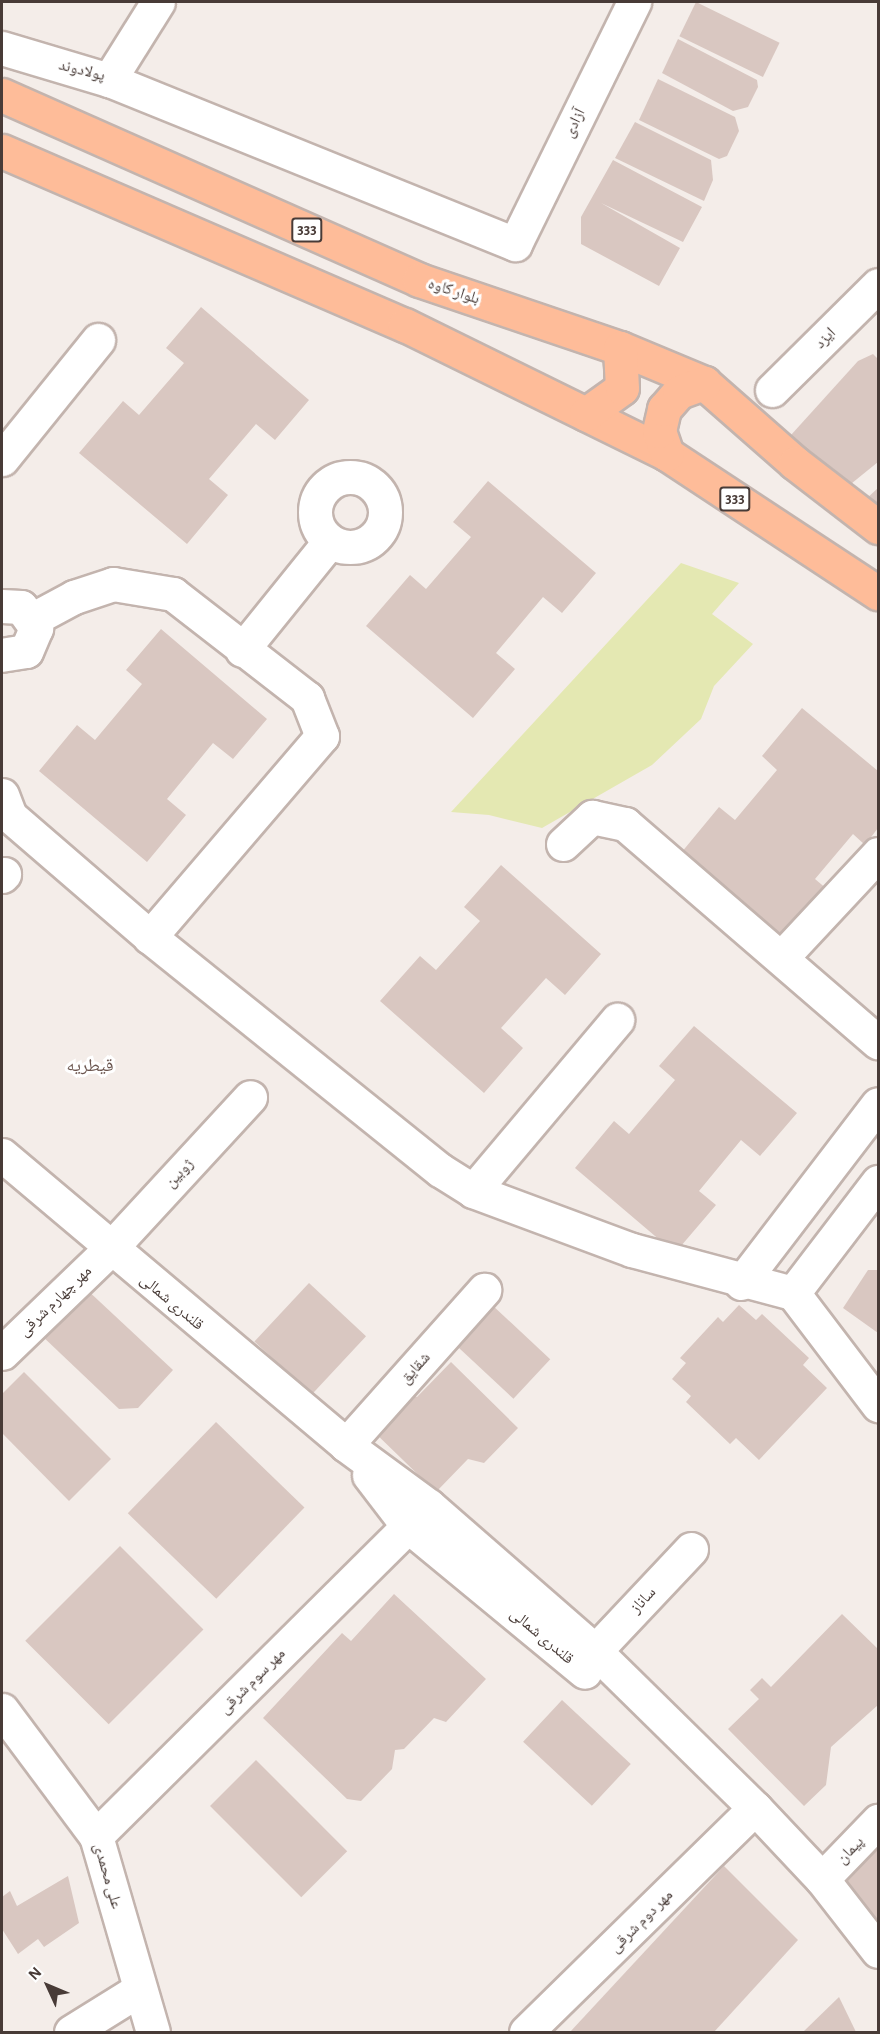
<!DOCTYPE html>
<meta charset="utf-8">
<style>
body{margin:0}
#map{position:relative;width:880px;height:2034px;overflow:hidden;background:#f4ede9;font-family:"Alegreya Sans","Noto Naskh Arabic",sans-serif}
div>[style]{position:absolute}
.green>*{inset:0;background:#e4e8b2}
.building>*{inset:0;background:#d9c7c1;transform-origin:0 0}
.roads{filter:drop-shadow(2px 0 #c3b4ae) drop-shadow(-2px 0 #c3b4ae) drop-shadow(0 2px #c3b4ae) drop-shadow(0 -2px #c3b4ae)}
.minor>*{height:33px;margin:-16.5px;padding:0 16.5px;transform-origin:16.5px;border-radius:16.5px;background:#fff}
.minor>.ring{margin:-16.5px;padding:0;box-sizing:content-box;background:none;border:33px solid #fff;border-radius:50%}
.major>*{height:33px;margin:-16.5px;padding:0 16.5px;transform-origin:16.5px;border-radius:16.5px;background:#febc99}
span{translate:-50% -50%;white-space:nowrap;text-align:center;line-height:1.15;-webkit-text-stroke:6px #fff;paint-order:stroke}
.shield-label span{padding:2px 4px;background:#fff;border:2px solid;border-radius:4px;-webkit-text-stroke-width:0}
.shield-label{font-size:15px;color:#483b37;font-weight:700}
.street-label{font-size:16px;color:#483b37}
.neighbourhood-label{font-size:18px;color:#6b554e}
.frame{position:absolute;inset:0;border:3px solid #483b37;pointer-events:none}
.north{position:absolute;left:18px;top:1956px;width:60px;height:60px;-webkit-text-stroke:4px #fff;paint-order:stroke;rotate:314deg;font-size:16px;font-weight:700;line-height:24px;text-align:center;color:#483b37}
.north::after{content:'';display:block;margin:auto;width:21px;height:27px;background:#483b37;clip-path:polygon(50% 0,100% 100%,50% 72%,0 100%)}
</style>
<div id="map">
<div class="green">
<div style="clip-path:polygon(681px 563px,739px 583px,712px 614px,753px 644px,714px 686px,701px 719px,652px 765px,542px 828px,489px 815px,451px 812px)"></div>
</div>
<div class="building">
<div style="left:696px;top:2px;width:93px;height:38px;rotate:26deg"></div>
<div style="clip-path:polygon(678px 39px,757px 80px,758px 87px,748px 107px,733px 111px,662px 73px)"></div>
<div style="clip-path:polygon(658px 79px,735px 117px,739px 131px,727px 156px,719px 159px,639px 120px)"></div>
<div style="clip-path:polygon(635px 122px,711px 160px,713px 180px,704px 201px,615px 158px)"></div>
<div style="clip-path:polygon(613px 160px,702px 207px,683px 242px,601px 203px,680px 248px,659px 286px,581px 244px,581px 217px)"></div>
<div style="clip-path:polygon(201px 307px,309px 400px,275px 440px,256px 424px,209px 479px,228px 495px,187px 544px,79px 453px,123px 401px,139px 415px,184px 363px,166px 348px)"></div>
<div style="clip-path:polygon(873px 354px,878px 359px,878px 462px,841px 492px,791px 435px,858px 361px)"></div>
<div style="clip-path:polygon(488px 481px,596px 573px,562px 613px,543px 597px,496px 653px,515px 669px,473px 718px,366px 626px,410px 575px,426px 589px,471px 537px,453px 522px)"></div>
<div style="clip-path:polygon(878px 488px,878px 512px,865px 500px)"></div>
<div style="clip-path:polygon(161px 629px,267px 719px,233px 759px,213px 743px,167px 799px,186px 815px,147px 862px,39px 771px,77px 725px,95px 740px,142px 684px,126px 670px)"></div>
<div style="clip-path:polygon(802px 708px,878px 771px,878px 828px,865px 845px,853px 834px,815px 879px,828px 890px,786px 940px,681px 853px,719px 807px,735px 820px,777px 770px,762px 756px)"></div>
<div style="clip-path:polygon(501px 865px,601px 954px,565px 995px,546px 978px,501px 1028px,523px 1048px,484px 1093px,380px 1001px,420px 956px,436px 970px,480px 921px,464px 907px)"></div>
<div style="clip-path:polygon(694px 1026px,797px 1113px,760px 1156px,741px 1140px,699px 1191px,716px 1205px,675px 1253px,575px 1168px,614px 1121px,629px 1134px,675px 1080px,659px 1066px)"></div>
<div style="clip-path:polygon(868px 1270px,878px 1270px,878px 1333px,843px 1308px)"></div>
<div style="left:309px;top:1283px;width:78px;height:80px;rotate:43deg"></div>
<div style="clip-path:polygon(84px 1287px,173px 1370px,138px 1408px,119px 1409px,40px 1334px)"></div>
<div style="left:491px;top:1304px;width:81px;height:54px;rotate:43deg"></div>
<div style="clip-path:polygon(739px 1305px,756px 1320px,762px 1314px,809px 1358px,803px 1365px,827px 1388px,759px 1460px,736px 1438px,730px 1444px,686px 1402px,691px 1396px,672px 1379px,686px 1363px,680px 1358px,718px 1317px,723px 1322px)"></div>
<div style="clip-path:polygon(451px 1362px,518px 1428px,484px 1463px,468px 1459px,436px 1492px,371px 1429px,407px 1392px,417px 1397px)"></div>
<div style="clip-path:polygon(24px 1372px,111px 1459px,69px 1501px,2px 1433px,2px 1394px)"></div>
<div style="left:216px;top:1422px;width:123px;height:127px;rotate:44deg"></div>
<div style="left:120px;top:1546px;width:118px;height:134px;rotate:45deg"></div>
<div style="clip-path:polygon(394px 1594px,486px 1679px,446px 1722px,434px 1718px,404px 1749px,395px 1750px,392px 1769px,361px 1801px,347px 1799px,263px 1718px,342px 1633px,351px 1641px)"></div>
<div style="clip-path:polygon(842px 1614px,878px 1649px,878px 1705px,831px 1747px,826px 1785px,804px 1806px,728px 1729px,759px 1699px,750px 1690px,762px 1678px,771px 1687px)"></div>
<div style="left:562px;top:1700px;width:94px;height:57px;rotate:43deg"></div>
<div style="left:256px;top:1760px;width:129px;height:65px;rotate:45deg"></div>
<div style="clip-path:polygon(878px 1837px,878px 1932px,831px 1886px)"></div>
<div style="clip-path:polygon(724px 1866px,798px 1940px,714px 2032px,570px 2032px)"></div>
<div style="clip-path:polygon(68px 1876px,79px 1923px,44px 1947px,38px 1939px,18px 1954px,2px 1929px,2px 1897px,10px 1891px,17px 1906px)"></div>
<div style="clip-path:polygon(839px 1997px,856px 2032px,803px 2032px)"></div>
</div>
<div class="roads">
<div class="minor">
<div style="left:2px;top:48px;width:112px;rotate:16.7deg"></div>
<div style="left:109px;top:80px;width:438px;rotate:22deg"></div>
<div style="left:515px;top:244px;width:270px;rotate:-63.8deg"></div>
<div style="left:109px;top:80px;width:92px;rotate:-57.9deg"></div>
<div style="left:772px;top:390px;width:149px;rotate:-44.7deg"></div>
<div style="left:2px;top:459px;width:153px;rotate:-51.1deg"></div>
<div class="ring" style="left:315px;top:477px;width:37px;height:37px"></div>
<div style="left:2px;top:606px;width:19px;rotate:3deg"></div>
<div style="left:21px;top:607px;width:26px;rotate:54deg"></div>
<div style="left:36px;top:628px;width:25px;rotate:113deg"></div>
<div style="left:26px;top:651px;width:24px;rotate:171deg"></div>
<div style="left:33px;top:619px;width:47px;rotate:-28.2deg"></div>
<div style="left:74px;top:597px;width:41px;rotate:-18.4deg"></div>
<div style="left:113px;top:584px;width:61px;rotate:9.5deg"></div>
<div style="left:173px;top:594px;width:170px;rotate:37.8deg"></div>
<div style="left:307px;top:698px;width:41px;rotate:68.5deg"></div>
<div style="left:322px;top:736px;width:265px;rotate:130.6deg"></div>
<div style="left:242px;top:650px;width:140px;rotate:-51.1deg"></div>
<div style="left:2px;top:795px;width:22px;rotate:69deg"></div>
<div style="left:10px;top:816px;width:185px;rotate:40.8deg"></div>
<div style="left:150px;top:937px;width:372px;rotate:38.8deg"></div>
<div style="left:440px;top:1170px;width:39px;rotate:32deg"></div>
<div style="left:473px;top:1191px;width:170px;rotate:20.4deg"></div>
<div style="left:632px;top:1250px;width:167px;rotate:15deg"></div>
<div style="left:793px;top:1293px;width:141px;rotate:52.8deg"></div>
<div style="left:563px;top:844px;width:40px;rotate:-43deg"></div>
<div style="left:592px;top:817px;width:34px;rotate:12deg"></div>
<div style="left:625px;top:824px;width:334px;rotate:40.8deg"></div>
<div style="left:2px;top:876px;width:3px;rotate:-45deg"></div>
<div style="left:782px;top:957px;width:141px;rotate:-47deg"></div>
<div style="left:2px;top:1155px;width:450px;rotate:40.1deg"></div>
<div style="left:346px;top:1445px;width:103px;rotate:36.3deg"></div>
<div style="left:429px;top:1506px;width:220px;rotate:41.1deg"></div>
<div style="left:595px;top:1651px;width:224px;rotate:44.5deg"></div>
<div style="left:755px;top:1808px;width:98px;rotate:46.7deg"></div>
<div style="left:822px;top:1879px;width:91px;rotate:52.1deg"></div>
<div style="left:473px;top:1191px;width:224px;rotate:-49.9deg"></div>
<div style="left:741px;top:1283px;width:225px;rotate:-52.6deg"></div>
<div style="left:793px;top:1293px;width:140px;rotate:-52.6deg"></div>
<div style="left:2px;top:1353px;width:149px;rotate:-43.9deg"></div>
<div style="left:109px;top:1250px;width:208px;rotate:-47.3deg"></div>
<div style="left:346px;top:1445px;width:208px;rotate:-48.3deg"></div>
<div style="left:369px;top:1475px;width:64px;rotate:52.6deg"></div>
<div style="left:408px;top:1526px;width:229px;rotate:39.5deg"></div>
<div style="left:595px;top:1651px;width:140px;rotate:-46.7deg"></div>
<div style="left:2px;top:1710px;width:157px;rotate:53.3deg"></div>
<div style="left:96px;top:1836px;width:204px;rotate:73.8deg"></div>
<div style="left:96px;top:1836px;width:440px;rotate:-44.8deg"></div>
<div style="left:822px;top:1879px;width:81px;rotate:-46deg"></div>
<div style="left:71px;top:2032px;width:81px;rotate:-31.9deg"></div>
<div style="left:526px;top:2032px;width:320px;rotate:-44.4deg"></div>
</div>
<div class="major">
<div style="left:2px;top:95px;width:456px;rotate:23.9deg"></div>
<div style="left:419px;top:280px;width:212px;rotate:18.7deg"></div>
<div style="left:620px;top:348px;width:91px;rotate:22.6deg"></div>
<div style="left:704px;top:383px;width:121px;rotate:41.3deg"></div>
<div style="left:795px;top:463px;width:105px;rotate:37.6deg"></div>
<div style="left:2px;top:151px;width:439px;rotate:23.4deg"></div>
<div style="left:405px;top:325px;width:292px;rotate:26.2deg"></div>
<div style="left:667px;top:454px;width:253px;rotate:33.4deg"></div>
<div style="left:586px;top:414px;width:44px;rotate:-35.8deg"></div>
<div style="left:622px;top:388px;width:40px;rotate:-92.9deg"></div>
<div style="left:667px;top:454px;width:24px;rotate:-109deg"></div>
<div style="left:659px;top:431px;width:23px;rotate:-77deg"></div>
<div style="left:664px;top:409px;width:23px;rotate:-49deg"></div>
<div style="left:679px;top:392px;width:27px;rotate:-20deg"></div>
</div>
</div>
<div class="shield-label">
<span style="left:307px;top:230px">333</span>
<span style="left:735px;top:499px">333</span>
</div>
<div class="street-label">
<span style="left:82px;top:70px;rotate:14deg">پولادوند</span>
<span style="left:574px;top:123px;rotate:-64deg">آزادی</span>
<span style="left:454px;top:291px;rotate:18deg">بلوار کاوه</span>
<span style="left:825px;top:338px;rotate:-45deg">ایزد</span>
<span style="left:179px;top:1173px;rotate:-47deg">ژوبین</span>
<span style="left:55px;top:1301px;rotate:-44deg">مهر چهارم شرقی</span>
<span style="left:172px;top:1302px;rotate:40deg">قلندری شمالی</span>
<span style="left:415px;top:1368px;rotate:-48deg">شقایق</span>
<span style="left:643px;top:1600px;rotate:-47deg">ساناز</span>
<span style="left:542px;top:1636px;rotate:40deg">قلندری شمالی</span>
<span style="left:252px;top:1681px;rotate:-45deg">مهر سوم شرقی</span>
<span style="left:850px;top:1850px;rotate:-46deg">پیمان</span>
<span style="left:108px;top:1876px;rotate:74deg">علی محمدی</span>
<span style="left:641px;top:1921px;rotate:-45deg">مهر دوم شرقی</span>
</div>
<div class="neighbourhood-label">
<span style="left:90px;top:1066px">قیطریه</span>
</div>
<div class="frame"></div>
<div class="north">N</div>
</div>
